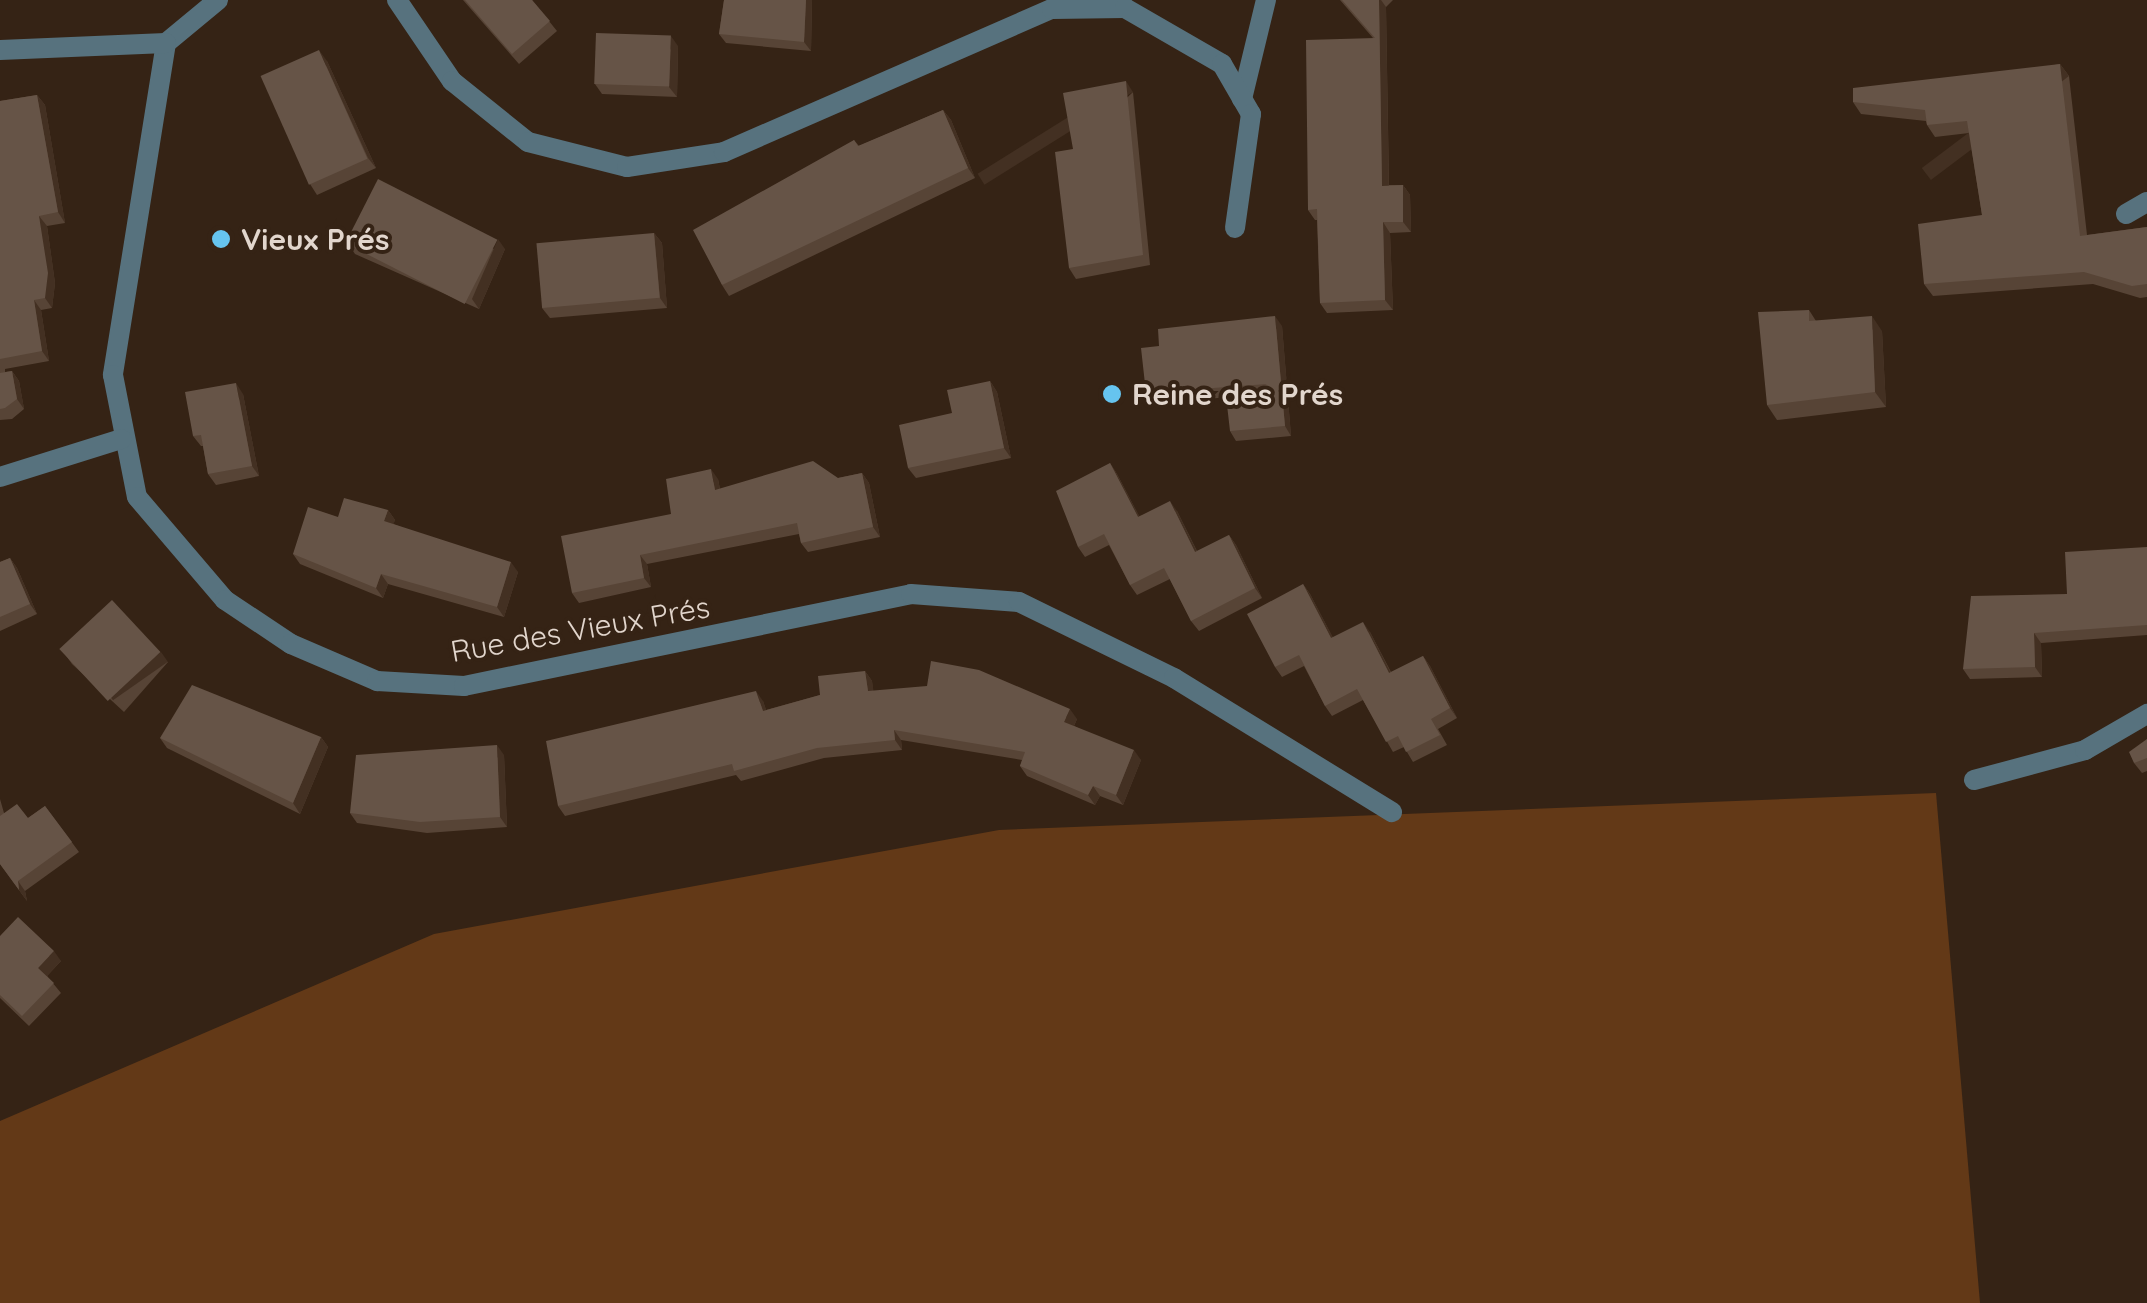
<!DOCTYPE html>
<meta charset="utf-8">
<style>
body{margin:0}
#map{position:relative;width:2147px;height:1303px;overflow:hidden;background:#352315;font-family:Quicksand,sans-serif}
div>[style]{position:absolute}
.green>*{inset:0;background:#633917}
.service>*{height:20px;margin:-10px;padding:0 10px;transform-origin:10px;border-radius:10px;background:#57727e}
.minor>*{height:20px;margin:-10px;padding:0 10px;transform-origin:10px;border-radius:10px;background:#57727e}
.wall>*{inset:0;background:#574436}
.shaded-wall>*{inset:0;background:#433022;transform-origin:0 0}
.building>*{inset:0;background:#665447;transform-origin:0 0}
.dots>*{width:28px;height:28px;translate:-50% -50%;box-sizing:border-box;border:5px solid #352315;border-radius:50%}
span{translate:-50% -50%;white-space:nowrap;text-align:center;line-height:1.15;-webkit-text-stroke:8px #352315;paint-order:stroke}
.poi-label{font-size:30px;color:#e2d6cd;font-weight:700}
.left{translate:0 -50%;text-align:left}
.street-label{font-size:30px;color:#e2d6cd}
</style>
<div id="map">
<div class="green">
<div style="clip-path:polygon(1936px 793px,1980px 1303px,0 1303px,0 1121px,434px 934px,999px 830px)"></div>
</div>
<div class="service">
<div style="left:1242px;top:99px;width:102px;rotate:-76.4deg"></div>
<div style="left:2126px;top:214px;width:24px;rotate:-30deg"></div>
</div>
<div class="minor">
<div style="left:218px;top:0;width:67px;rotate:140.4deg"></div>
<div style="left:166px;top:43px;width:336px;rotate:99.1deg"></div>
<div style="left:113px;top:375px;width:124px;rotate:78.9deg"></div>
<div style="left:137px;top:497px;width:135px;rotate:49.5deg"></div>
<div style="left:225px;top:600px;width:79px;rotate:33.7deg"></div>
<div style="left:291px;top:644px;width:94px;rotate:23.3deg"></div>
<div style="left:377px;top:681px;width:87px;rotate:3.3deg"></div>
<div style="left:464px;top:686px;width:456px;rotate:-11.6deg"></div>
<div style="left:911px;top:594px;width:108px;rotate:4.2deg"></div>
<div style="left:1019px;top:602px;width:173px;rotate:26.1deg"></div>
<div style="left:1174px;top:678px;width:256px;rotate:31.6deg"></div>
<div style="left:397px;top:0;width:98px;rotate:55.8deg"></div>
<div style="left:452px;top:81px;width:97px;rotate:38.8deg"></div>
<div style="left:528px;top:142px;width:102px;rotate:14.2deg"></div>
<div style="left:627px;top:167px;width:98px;rotate:-8.8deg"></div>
<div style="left:724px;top:152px;width:358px;rotate:-23.6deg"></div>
<div style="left:1052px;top:9px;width:73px;rotate:-0.8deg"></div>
<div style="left:1125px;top:8px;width:112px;rotate:30deg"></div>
<div style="left:1222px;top:64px;width:58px;rotate:59.9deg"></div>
<div style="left:1251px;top:114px;width:115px;rotate:98deg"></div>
<div style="left:0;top:50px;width:166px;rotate:-2.4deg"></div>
<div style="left:0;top:477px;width:127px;rotate:-17.4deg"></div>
<div style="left:1974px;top:780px;width:115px;rotate:-15.1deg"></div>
<div style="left:2085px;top:750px;width:72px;rotate:-30.1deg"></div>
</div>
<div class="wall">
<div style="clip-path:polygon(463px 0,532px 0,557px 31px,519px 64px)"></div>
<div style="clip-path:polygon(724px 0,812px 0,811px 51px,726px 43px,719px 34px)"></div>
<div style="clip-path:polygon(1340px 0,1393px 0,1386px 7px,1389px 185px,1403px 185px,1410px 195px,1411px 232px,1390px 233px,1393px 310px,1327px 313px,1320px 303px,1317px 220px,1315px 220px,1308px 210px,1373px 38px)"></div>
<div style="clip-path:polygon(678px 46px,677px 97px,602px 94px,595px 84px)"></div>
<div style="clip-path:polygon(327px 61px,376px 168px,317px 195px,310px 184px)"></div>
<div style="clip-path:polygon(2060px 64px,2069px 76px,2087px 235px,2147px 227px,2147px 297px,2140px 298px,2093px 284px,1933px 296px,1924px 284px,1982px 215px,1969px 133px,1935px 137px,1927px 125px,1926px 121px,1861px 114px,1853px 102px)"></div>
<div style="clip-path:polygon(1133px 92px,1150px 265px,1076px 279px,1069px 268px,1073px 149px)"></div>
<div style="clip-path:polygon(37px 95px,45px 105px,65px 223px,47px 226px,55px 283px,52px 308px,41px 310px,49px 361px,5px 369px,5px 372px,12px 371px,19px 381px,24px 409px,12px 419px,0 420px,0 101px)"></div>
<div style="clip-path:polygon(943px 110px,951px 120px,975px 178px,729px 296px,722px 285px,854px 140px,859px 146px)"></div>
<div style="clip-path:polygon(654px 233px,662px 243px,667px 308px,550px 318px,542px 308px)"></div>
<div style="clip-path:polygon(348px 244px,505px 249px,479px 309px,355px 254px)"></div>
<div style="clip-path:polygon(1809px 310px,1816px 321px,1882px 331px,1886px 407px,1777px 420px,1767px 405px)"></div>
<div style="clip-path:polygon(1282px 326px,1291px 436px,1236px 441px,1230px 431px,1244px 396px,1153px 403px,1146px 393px)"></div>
<div style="clip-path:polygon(990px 381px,997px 392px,1011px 458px,916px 478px,908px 468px,952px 413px)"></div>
<div style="clip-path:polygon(243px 394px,259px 476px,216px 485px,208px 474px,203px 446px,201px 446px,193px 436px)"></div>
<div style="clip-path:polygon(1110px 463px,1117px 474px,1139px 516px,1177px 511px,1197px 551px,1229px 535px,1236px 545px,1262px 598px,1199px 631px,1191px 621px,1170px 579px,1137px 595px,1130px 585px,1109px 545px,1085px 557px,1078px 547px)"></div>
<div style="clip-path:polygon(862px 473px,869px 483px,880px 537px,808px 552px,801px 543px,799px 534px,647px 564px,651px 587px,579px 603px,572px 593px,671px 514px,718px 479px,720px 489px,838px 478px)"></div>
<div style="clip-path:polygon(388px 510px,395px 520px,393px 524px,518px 572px,504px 617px,388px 584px,383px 598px,300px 564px,293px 554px,338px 517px)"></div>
<div style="clip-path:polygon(2147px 547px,2147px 635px,2041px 643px,2042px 677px,1970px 679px,1963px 669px,2067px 594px)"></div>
<div style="clip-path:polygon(10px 558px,17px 568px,37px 614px,0 631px,0 562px)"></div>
<div style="clip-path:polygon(1303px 584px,1310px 594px,1333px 638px,1370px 632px,1391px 672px,1423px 656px,1430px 666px,1457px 718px,1438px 729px,1447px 745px,1413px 762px,1404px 747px,1393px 752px,1363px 700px,1332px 716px,1325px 706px,1304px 666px,1282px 677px,1275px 667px)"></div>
<div style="clip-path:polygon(65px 654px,168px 662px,124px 712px,72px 664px)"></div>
<div style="clip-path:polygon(865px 671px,872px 681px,873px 691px,1077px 719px,1074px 726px,1141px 760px,1123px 805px,1100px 796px,1095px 805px,1027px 776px,1020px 766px,1022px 760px,901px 740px,902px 750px,824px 758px,741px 781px,736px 775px,565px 816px,558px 806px,763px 701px,766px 710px,820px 695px)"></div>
<div style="clip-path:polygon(321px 737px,328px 747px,300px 814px,167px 748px,160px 738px)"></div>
<div style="clip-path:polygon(2147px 739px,2147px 771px,2142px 773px,2134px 763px)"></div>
<div style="clip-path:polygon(504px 755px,507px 827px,427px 833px,357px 823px,350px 813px)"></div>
<div style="clip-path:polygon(0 799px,4px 813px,28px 818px,45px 806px,79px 852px,25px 891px,27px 901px,0 864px)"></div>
<div style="clip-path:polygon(0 936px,61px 961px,47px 976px,61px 993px,29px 1026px,0 998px)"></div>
</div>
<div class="shaded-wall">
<div style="clip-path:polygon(806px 0,812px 0,811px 51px,804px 42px)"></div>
<div style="clip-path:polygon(1379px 0,1381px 0,1386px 7px,1389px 196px,1382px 186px)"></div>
<div style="clip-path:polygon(671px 36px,678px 46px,677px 97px,669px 87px)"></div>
<div style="clip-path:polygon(319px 50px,327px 61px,376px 168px,368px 158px)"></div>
<div style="left:2060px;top:64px;width:15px;height:173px;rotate:53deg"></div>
<div style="left:1126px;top:81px;width:13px;height:175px;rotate:58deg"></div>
<div style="clip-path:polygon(37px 95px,45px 105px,65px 223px,58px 212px)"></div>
<div style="clip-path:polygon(943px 110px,951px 120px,975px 178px,968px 168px)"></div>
<div style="clip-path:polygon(1403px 185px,1410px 195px,1411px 232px,1403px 222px)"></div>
<div style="clip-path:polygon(39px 216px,47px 226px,55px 283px,52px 308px,45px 298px)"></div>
<div style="clip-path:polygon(1383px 222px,1390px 233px,1393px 310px,1385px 300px)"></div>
<div style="clip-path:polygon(654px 233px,662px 243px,667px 308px,660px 298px)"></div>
<div style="clip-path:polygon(498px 239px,505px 249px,479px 309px,472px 299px)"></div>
<div style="clip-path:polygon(34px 300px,41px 310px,49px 361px,42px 351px)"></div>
<div style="clip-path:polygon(1275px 316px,1282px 326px,1291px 436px,1285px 426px)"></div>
<div style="clip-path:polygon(1872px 316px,1882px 331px,1886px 407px,1875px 392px)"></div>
<div style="clip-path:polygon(12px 371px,19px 381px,24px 409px,17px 399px)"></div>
<div style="clip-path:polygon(990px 381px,997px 392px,1011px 458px,1004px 448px)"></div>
<div style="clip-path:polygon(236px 383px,243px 394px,259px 476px,252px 466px)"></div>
<div style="clip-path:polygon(1110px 463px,1117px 474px,1145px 527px,1138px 517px)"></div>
<div style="clip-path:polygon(711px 469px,718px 479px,722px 500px,715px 490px)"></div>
<div style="clip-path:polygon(862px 473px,869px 483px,880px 537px,873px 527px)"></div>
<div style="clip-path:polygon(1170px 501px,1177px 511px,1202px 562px,1195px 552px)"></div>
<div style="clip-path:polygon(388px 510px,395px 520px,391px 531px,384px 521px)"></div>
<div style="clip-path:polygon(1229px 535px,1236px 545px,1262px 598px,1255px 588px)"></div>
<div style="clip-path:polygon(640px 555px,647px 564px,651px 587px,644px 578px)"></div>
<div style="clip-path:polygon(10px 558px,17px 568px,37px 614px,30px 604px)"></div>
<div style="clip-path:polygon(511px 562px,518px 572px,504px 617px,497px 607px)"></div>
<div style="clip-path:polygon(381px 574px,388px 584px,383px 598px,376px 588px)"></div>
<div style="clip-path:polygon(1303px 584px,1310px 594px,1339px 649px,1331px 638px)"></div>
<div style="clip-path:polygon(1363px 622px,1370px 632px,1396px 683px,1389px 673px)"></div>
<div style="clip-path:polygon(2034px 633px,2041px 643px,2042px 677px,2035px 667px)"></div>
<div style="left:161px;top:652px;width:12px;height:67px;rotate:55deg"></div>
<div style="clip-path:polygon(1423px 656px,1430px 666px,1457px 718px,1450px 708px)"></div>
<div style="clip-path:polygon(865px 671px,872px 681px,875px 701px,868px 691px)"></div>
<div style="clip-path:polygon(756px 691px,763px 701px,770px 721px,763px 711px)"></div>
<div style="clip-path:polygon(1070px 709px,1077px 719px,1071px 732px,1064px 722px)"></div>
<div style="clip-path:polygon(894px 730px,901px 740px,902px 750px,895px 740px)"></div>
<div style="clip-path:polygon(321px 737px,328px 747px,300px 814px,293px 803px)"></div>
<div style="clip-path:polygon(497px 745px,504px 755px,507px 827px,500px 817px)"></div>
<div style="clip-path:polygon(1134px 750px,1141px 760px,1123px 805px,1116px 795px)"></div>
<div style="clip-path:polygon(1093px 786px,1100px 796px,1095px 805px,1088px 795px)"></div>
<div style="clip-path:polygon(18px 881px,25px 891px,27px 901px,19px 890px)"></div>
<div style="clip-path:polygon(54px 951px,61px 961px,45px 978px,38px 968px)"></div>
</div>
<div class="building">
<div style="clip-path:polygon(465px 0,532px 0,550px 21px,512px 54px)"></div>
<div style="clip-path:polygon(724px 0,806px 0,804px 42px,719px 34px)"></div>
<div style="clip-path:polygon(1342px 0,1379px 0,1382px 186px,1403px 185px,1403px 222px,1383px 222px,1385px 300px,1320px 303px,1317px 209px,1308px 210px,1306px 40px,1375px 38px)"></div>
<div style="left:596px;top:33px;width:75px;height:51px;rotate:2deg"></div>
<div style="left:319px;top:50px;width:119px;height:64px;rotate:66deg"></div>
<div style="clip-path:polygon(2060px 64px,2080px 236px,2147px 227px,2147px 284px,2132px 286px,2084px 272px,1924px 284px,1918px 224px,1982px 215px,1967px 121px,1927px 125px,1925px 110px,1853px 102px,1853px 88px)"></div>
<div style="clip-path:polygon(1126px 81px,1143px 255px,1069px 268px,1055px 152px,1073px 149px,1063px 93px)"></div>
<div style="clip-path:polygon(37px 95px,58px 212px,39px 216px,48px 273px,45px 298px,34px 300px,42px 351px,0 359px,0 101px)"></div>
<div style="clip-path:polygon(943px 110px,968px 168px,722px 285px,693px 230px,854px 140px,858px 146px)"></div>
<div style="left:378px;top:179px;width:134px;height:72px;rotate:27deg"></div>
<div style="left:654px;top:233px;width:65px;height:118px;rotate:85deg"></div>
<div style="clip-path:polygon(1809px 310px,1809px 321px,1872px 316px,1875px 392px,1767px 405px,1758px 312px)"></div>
<div style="clip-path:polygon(1275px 316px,1285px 426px,1230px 431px,1227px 405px,1267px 384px,1146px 393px,1141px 348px,1159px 346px,1158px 329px)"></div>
<div style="clip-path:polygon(12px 371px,17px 399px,5px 408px,0 409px,0 373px)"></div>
<div style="clip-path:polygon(990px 381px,1004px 448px,908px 468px,899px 425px,952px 413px,947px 390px)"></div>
<div style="clip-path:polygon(236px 383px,252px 466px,208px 474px,201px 435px,193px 436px,185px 392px)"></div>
<div style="clip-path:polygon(813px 461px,838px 478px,862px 473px,873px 527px,801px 543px,797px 523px,640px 555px,644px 578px,572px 593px,561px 536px,671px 514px,666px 479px,711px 469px,715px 490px)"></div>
<div style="clip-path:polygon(1110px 463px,1138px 517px,1170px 501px,1195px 552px,1229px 535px,1255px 588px,1191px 621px,1164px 568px,1130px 585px,1104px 534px,1078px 547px,1056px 491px)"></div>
<div style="clip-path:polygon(344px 498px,388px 510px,384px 521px,511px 562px,497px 607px,381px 574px,376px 588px,293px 554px,308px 507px,338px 517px)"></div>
<div style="clip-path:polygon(2147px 547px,2147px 625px,2034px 633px,2035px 667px,1963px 669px,1971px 596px,2067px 594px,2065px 552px)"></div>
<div style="clip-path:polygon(10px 558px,30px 604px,0 617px,0 562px)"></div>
<div style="clip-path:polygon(1303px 584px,1331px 638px,1363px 622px,1389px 673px,1423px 656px,1450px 708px,1431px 719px,1440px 735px,1406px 752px,1398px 736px,1386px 742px,1357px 689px,1325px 706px,1299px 655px,1275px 667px,1247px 614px)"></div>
<div style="left:112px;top:600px;width:71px;height:72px;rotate:47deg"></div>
<div style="clip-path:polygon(931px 661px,979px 670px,1070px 709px,1064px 722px,1134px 750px,1116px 795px,1093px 786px,1088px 795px,1020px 766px,1025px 752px,894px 730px,895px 740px,817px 748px,734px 771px,732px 764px,558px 806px,546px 741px,756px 691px,763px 711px,820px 695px,818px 676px,865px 671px,868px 691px,927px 686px)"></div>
<div style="clip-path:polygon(192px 685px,321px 737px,293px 803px,160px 738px)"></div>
<div style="clip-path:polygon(2147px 739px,2147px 758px,2134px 763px,2129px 752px)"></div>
<div style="clip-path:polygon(497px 745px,500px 817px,420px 822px,350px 813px,356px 755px)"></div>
<div style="clip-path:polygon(17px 804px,28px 818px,45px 806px,72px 842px,18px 881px,19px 890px,0 864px,0 816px)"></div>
<div style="clip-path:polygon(18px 917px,54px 951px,38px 968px,54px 983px,22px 1016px,0 995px,0 936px)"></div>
</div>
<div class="dots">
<div style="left:221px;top:239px;background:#66c4ef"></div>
<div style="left:1112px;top:394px;background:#66c4ef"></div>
</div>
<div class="poi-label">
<span class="left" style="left:241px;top:239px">Vieux Prés</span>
<span class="left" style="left:1132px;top:394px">Reine des Prés</span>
</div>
<div class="street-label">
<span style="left:580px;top:629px;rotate:-10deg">Rue des Vieux Prés</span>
</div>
</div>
